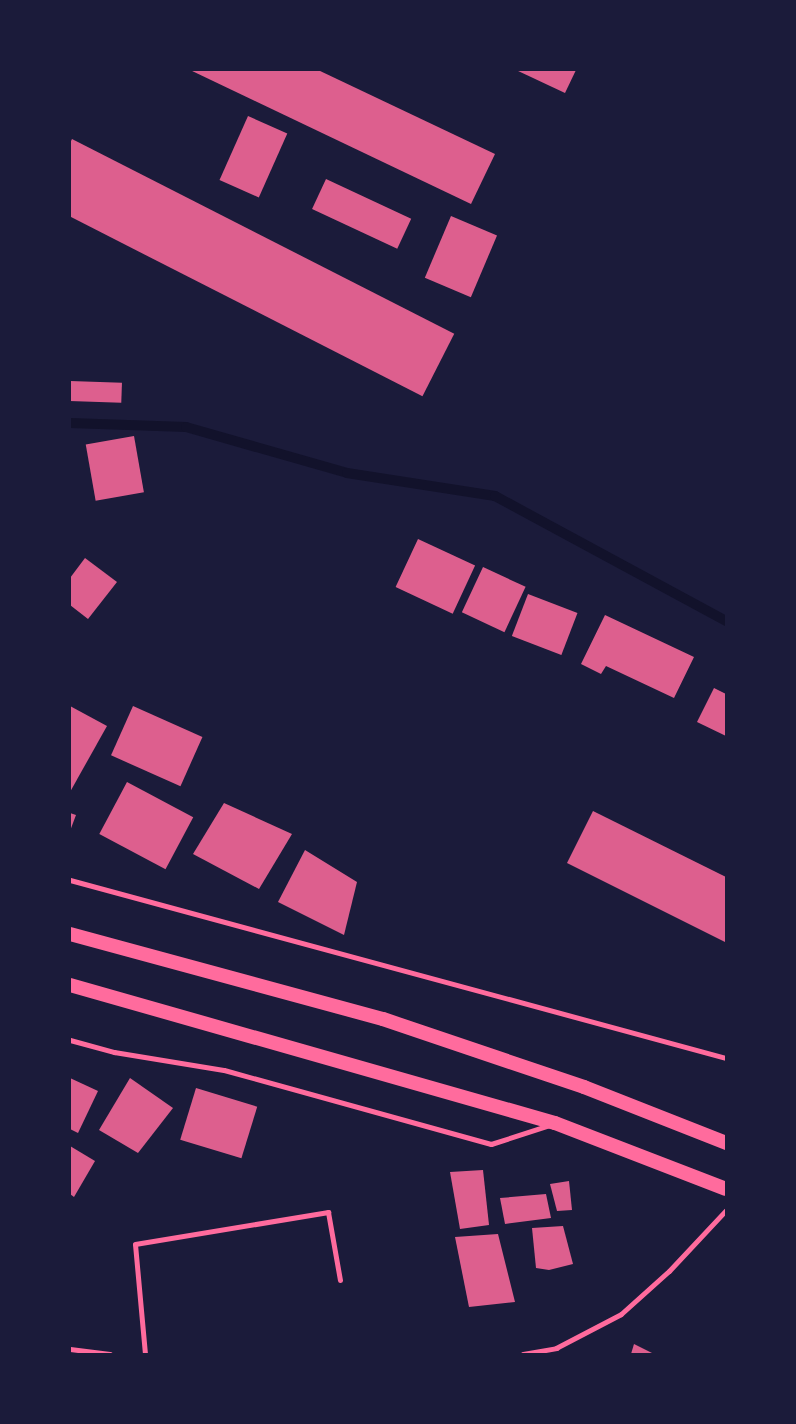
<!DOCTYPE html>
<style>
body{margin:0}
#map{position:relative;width:796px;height:1424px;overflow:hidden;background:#1b1b3a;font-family:"PT Sans",sans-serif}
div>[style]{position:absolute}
.stream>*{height:10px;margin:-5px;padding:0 5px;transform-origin:5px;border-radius:5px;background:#12122b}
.building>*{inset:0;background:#dd5f8e;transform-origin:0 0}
.minor>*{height:5px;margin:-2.5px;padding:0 2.5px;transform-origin:2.5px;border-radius:2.5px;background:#ff6b9d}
.trunk>*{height:14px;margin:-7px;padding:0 7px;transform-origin:7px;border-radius:7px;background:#ff6b9d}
span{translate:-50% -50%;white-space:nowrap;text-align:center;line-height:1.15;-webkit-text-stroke:4px #1b1b3a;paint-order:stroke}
.frame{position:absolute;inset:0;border:71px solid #1b1b3a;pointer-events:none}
</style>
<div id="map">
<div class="stream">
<div style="left:70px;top:423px;width:116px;rotate:2deg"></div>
<div style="left:186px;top:427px;width:167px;rotate:15.9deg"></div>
<div style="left:347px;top:473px;width:150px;rotate:8.8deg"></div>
<div style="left:495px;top:496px;width:263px;rotate:28.4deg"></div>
</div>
<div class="building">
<div style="clip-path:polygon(190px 70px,318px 70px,495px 154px,471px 204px)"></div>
<div style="clip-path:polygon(516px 70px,576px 70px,565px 93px)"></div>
<div style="left:248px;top:116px;width:43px;height:70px;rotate:24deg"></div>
<div style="left:72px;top:139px;width:429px;height:70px;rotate:27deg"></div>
<div style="left:326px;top:179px;width:94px;height:33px;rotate:25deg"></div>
<div style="left:451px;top:216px;width:50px;height:67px;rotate:23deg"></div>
<div style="left:70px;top:381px;width:52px;height:20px;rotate:2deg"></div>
<div style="left:134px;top:436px;width:57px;height:49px;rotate:80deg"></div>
<div style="left:418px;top:539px;width:63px;height:53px;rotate:25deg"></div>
<div style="clip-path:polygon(85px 558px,117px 582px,88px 619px,70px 605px,70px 578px)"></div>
<div style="left:483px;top:567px;width:47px;height:50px;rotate:25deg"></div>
<div style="left:528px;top:594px;width:53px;height:45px;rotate:21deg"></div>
<div style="clip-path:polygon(605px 615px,694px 657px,674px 698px,606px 666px,601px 674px,581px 664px)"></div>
<div style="clip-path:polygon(714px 688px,726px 694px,726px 736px,697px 722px)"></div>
<div style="clip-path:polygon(70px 706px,107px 726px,70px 792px)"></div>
<div style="left:133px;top:706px;width:76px;height:54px;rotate:24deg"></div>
<div style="left:127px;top:782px;width:75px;height:59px;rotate:28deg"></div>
<div style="clip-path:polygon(224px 803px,292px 834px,259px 889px,193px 854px)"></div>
<div style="clip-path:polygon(593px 811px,726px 877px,725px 942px,567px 863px)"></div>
<div style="clip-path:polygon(70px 813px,76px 815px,70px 831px)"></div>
<div style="clip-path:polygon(305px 850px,357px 882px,344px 935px,278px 902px)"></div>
<div style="clip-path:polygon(70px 1078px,98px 1091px,78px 1133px,70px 1129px)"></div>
<div style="clip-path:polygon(130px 1078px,173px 1108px,138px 1153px,99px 1130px)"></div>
<div style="left:196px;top:1088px;width:64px;height:54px;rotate:17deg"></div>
<div style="clip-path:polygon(70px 1146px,95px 1161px,74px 1197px,70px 1194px)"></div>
<div style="clip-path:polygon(483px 1170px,489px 1225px,460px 1229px,450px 1172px)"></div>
<div style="clip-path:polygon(569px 1181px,572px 1210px,557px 1211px,550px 1184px)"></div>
<div style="clip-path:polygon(546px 1194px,551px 1218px,505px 1224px,500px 1198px)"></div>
<div style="clip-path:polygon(563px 1226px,573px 1264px,549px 1270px,536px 1268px,532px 1228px)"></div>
<div style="clip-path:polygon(498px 1234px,515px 1302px,469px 1307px,455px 1237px)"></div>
<div style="clip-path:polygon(634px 1344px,654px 1354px,631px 1354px)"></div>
</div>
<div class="minor">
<div style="left:70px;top:880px;width:680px;rotate:15.18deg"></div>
<div style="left:70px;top:1040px;width:46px;rotate:15.3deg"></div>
<div style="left:114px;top:1052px;width:111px;rotate:9.3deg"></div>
<div style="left:224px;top:1070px;width:277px;rotate:15.5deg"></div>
<div style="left:491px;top:1144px;width:62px;rotate:-17.9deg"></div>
<div style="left:70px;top:1349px;width:40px;rotate:7.1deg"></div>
<div style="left:145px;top:1354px;width:110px;rotate:-95.2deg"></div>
<div style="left:135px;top:1244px;width:196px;rotate:-9.4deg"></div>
<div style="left:328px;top:1212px;width:69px;rotate:80deg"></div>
<div style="left:523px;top:1354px;width:34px;rotate:-10deg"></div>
<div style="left:556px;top:1348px;width:73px;rotate:-27.6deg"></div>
<div style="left:621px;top:1314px;width:64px;rotate:-41.9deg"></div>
<div style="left:669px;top:1271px;width:83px;rotate:-46.9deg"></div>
</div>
<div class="trunk">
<div style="left:70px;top:934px;width:324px;rotate:15.2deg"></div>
<div style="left:383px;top:1019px;width:212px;rotate:18.7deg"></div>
<div style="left:584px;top:1087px;width:153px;rotate:21.5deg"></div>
<div style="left:70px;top:985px;width:504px;rotate:15.88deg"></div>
<div style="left:555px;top:1123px;width:183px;rotate:21.1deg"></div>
</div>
<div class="frame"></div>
</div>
